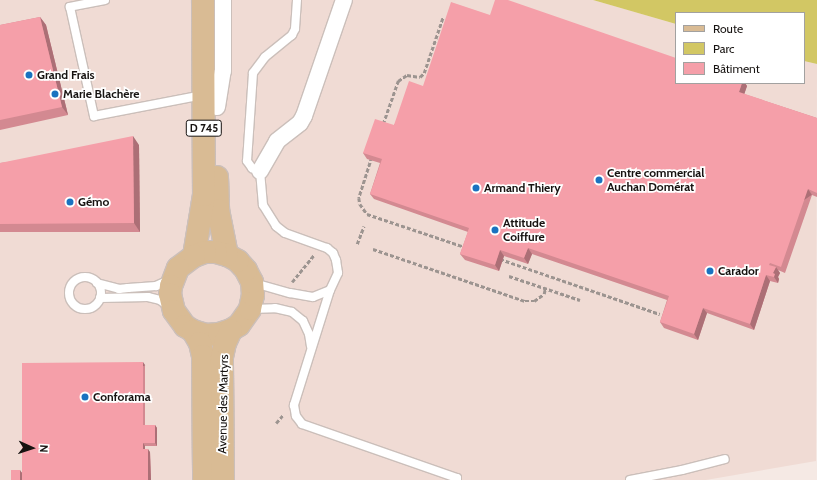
<!DOCTYPE html>
<meta charset="utf-8">
<style>
body{margin:0}
#map{position:relative;width:817px;height:480px;overflow:hidden;background:#f5e9e4;font-family:Cabin,sans-serif}
div>[style]{position:absolute}
.built>*{inset:0;background:#f0dbd4}
.green>*{inset:0;background:#d2c764}
.path>*{height:2.5px;margin-top:-1.25px;transform-origin:0;background:repeating-linear-gradient(90deg,#9c9490 0 4px,transparent 0 6px)}
.roads{filter:drop-shadow(1px 0 #cbbfba) drop-shadow(-1px 0 #cbbfba) drop-shadow(0 1px #cbbfba) drop-shadow(0 -1px #cbbfba)}
.service>*{height:8px;margin:-4px;padding:0 4px;transform-origin:4px;border-radius:4px;background:#fff}
.service>.ring{margin:-4px;padding:0;box-sizing:content-box;background:none;border:8px solid #fff;border-radius:50%}
.minor>*{height:16px;margin:-8px;padding:0 8px;transform-origin:8px;border-radius:8px;background:#fff}
.primary>*{height:22px;margin:-11px;padding:0 11px;transform-origin:11px;border-radius:11px;background:#d9bb94}
.wall>*{inset:0;background:#d38991}
.shaded-wall>*{inset:0;background:#ac6f76;transform-origin:0 0}
.building>*{inset:0;background:#f59fa9;transform-origin:0 0}
.dots>*{width:11px;height:11px;translate:-50% -50%;box-sizing:border-box;border:2px solid #fff;border-radius:50%}
span{translate:-50% -50%;white-space:nowrap;text-align:center;line-height:1.15;-webkit-text-stroke:3.5px #fff;paint-order:stroke}
.shield-label span{padding:1px 3px;background:#fff;border:1px solid;border-radius:3px;-webkit-text-stroke-width:0}
.shield-label{font-size:11px;color:#171311;font-weight:700}
.poi-label{font-size:12px;color:#171311;font-weight:700}
.left{translate:0 -50%;text-align:left}
.street-label{font-size:12px;color:#171311}
.legend{position:absolute;left:675px;top:12px;width:130px;height:72px;box-sizing:border-box;background:#fff;border:1px solid #a2a1a0;margin:0;padding:5px 7px;list-style:none;font-size:12px;color:#171311}
.legend li{display:flex;align-items:center;gap:8px;height:20px}
.legend b{width:20px;border:1px solid #a2a1a0}
.north{position:absolute;left:12px;top:428px;width:40px;height:40px;-webkit-text-stroke:3px #fff;paint-order:stroke;rotate:93deg;font-size:11px;font-weight:700;line-height:16px;text-align:center;color:#171311}
.north::after{content:'';display:block;margin:auto;width:14px;height:18px;background:#171311;clip-path:polygon(50% 0,100% 100%,50% 72%,0 100%)}
</style>
<div id="map">
<div class="built">
<div style="clip-path:polygon(0 0,593px 0,676px 24px,676px 83px,804px 83px,804px 61px,817px 64px,816px 461px,706px 480px,0 480px)"></div>
</div>
<div class="green">
<div style="clip-path:polygon(593px 0,817px 0,817px 64px,804px 61px,804px 13px,676px 13px,676px 24px)"></div>
</div>
<div class="path">
<div style="left:383px;top:124px;width:46px;rotate:-70.8deg"></div>
<div style="left:398px;top:81px;width:11px;rotate:-34deg"></div>
<div style="left:407px;top:75px;width:13px;rotate:9deg"></div>
<div style="left:420px;top:77px;width:6px;rotate:-45deg"></div>
<div style="left:424px;top:73px;width:59px;rotate:-71.3deg"></div>
<div style="left:372px;top:157px;width:43px;rotate:107.6deg"></div>
<div style="left:359px;top:198px;width:6px;rotate:81deg"></div>
<div style="left:360px;top:204px;width:12px;rotate:55deg"></div>
<div style="left:367px;top:214px;width:103px;rotate:18.6deg"></div>
<div style="left:357px;top:244px;width:19px;rotate:-69deg"></div>
<div style="left:373px;top:249px;width:161px;rotate:18.9deg"></div>
<div style="left:525px;top:301px;width:9px"></div>
<div style="left:534px;top:301px;width:12px;rotate:-35deg"></div>
<div style="left:544px;top:294px;width:5px;rotate:-79deg"></div>
<div style="left:500px;top:259px;width:169px;rotate:19deg"></div>
<div style="left:509px;top:276px;width:75px;rotate:18.7deg"></div>
<div style="left:292px;top:282px;width:35px;rotate:-51deg"></div>
<div style="left:276px;top:423px;width:11px;rotate:-49deg"></div>
</div>
<div class="roads">
<div class="service">
<div style="left:105px;top:0;width:36px;rotate:169deg"></div>
<div style="left:70px;top:7px;width:112px;rotate:77.6deg"></div>
<div style="left:94px;top:116px;width:111px;rotate:-10.9deg"></div>
<div style="left:297px;top:0;width:29px;rotate:94deg"></div>
<div style="left:295px;top:29px;width:7px;rotate:117deg"></div>
<div style="left:292px;top:35px;width:35px;rotate:141deg"></div>
<div style="left:265px;top:57px;width:20px;rotate:127deg"></div>
<div style="left:253px;top:73px;width:88px;rotate:93.9deg"></div>
<div style="left:247px;top:161px;width:9px;rotate:54deg"></div>
<div style="left:252px;top:168px;width:9px;rotate:21deg"></div>
<div style="left:260px;top:171px;width:34px;rotate:85deg"></div>
<div style="left:263px;top:205px;width:25px;rotate:58deg"></div>
<div style="left:276px;top:226px;width:11px;rotate:38deg"></div>
<div style="left:285px;top:233px;width:45px;rotate:19.7deg"></div>
<div style="left:327px;top:248px;width:8px;rotate:40deg"></div>
<div style="left:333px;top:253px;width:8px;rotate:67deg"></div>
<div style="left:336px;top:260px;width:13px;rotate:81deg"></div>
<div style="left:338px;top:273px;width:19px;rotate:115deg"></div>
<div style="left:330px;top:290px;width:121px;rotate:107.4deg"></div>
<div style="left:294px;top:405px;width:11px;rotate:80deg"></div>
<div style="left:296px;top:416px;width:10px;rotate:53deg"></div>
<div style="left:302px;top:424px;width:164px;rotate:19.2deg"></div>
<div style="left:457px;top:478px;width:2px;rotate:90deg"></div>
<div class="ring" style="left:69px;top:277px;width:24px;height:24px"></div>
<div style="left:97px;top:283px;width:23px;rotate:15deg"></div>
<div style="left:119px;top:289px;width:9px;rotate:-6deg"></div>
<div style="left:128px;top:288px;width:28px;rotate:-4deg"></div>
<div style="left:156px;top:286px;width:14px;rotate:-25deg"></div>
<div style="left:254px;top:283px;width:37px;rotate:16deg"></div>
<div style="left:290px;top:293px;width:23px;rotate:10deg"></div>
<div style="left:313px;top:297px;width:18px;rotate:-22deg"></div>
<div style="left:100px;top:298px;width:48px;rotate:-1.2deg"></div>
<div style="left:148px;top:297px;width:12px;rotate:14deg"></div>
<div style="left:160px;top:300px;width:10px;rotate:37deg"></div>
<div style="left:251px;top:309px;width:24px;rotate:-2deg"></div>
<div style="left:275px;top:308px;width:17px;rotate:13deg"></div>
<div style="left:292px;top:312px;width:14px;rotate:39deg"></div>
<div style="left:303px;top:321px;width:14px;rotate:65deg"></div>
<div style="left:309px;top:334px;width:12px;rotate:81deg"></div>
<div style="left:630px;top:480px;width:53px;rotate:-10.9deg"></div>
<div style="left:682px;top:470px;width:44px;rotate:-14.3deg"></div>
</div>
<div class="minor">
<div style="left:217px;top:107px;width:36px;rotate:-81deg"></div>
<div style="left:223px;top:71px;width:71px;rotate:-90deg"></div>
<div style="left:260px;top:171px;width:34px;rotate:-60deg"></div>
<div style="left:277px;top:141px;width:29px;rotate:-38deg"></div>
<div style="left:300px;top:123px;width:8px;rotate:-60deg"></div>
<div style="left:304px;top:116px;width:123px;rotate:-71deg"></div>
</div>
<div class="primary">
<div style="left:217px;top:177px;width:33px;rotate:88deg"></div>
<div style="left:218px;top:210px;width:46px;rotate:78.7deg"></div>
<div style="left:194px;top:256px;width:62px;rotate:-80.7deg"></div>
<div style="left:204px;top:195px;width:195px;rotate:-90.3deg"></div>
<div style="left:193px;top:331px;width:14px;rotate:17deg"></div>
<div style="left:206px;top:335px;width:13px;rotate:-4deg"></div>
<div style="left:219px;top:334px;width:13px;rotate:-18deg"></div>
<div style="left:231px;top:330px;width:9px;rotate:-32deg"></div>
<div style="left:239px;top:325px;width:19px;rotate:-55deg"></div>
<div style="left:250px;top:309px;width:14px;rotate:-78deg"></div>
<div style="left:253px;top:295px;width:13px;rotate:-94deg"></div>
<div style="left:252px;top:282px;width:13px;rotate:-117deg"></div>
<div style="left:246px;top:270px;width:12px;rotate:-132deg"></div>
<div style="left:238px;top:261px;width:13px;rotate:-151deg"></div>
<div style="left:227px;top:255px;width:11px;rotate:-165deg"></div>
<div style="left:216px;top:252px;width:11px;rotate:180deg"></div>
<div style="left:205px;top:252px;width:12px;rotate:160deg"></div>
<div style="left:194px;top:256px;width:20px;rotate:143deg"></div>
<div style="left:178px;top:268px;width:19px;rotate:111deg"></div>
<div style="left:171px;top:286px;width:8px;rotate:97deg"></div>
<div style="left:170px;top:294px;width:17px;rotate:77deg"></div>
<div style="left:174px;top:311px;width:19px;rotate:54deg"></div>
<div style="left:185px;top:326px;width:9px;rotate:32deg"></div>
<div style="left:193px;top:331px;width:14px;rotate:60deg"></div>
<div style="left:200px;top:343px;width:13px;rotate:77deg"></div>
<div style="left:203px;top:356px;width:124px;rotate:89.5deg"></div>
<div style="left:223px;top:480px;width:123px;rotate:-90.5deg"></div>
<div style="left:222px;top:357px;width:14px;rotate:-78deg"></div>
<div style="left:225px;top:343px;width:14px;rotate:-65deg"></div>
</div>
</div>
<div class="wall">
<div style="clip-path:polygon(40px 17px,46px 25px,68px 115px,0 130px,0 25px)"></div>
<div style="clip-path:polygon(676px 83px,745px 83px,747px 86px,744px 94px,817px 118px,817px 197px,812px 195px,785px 273px,778px 270px,780px 273px,778px 277px,779px 279px,778px 283px,770px 281px,754px 330px,707px 313px,698px 340px,664px 328px,660px 322px,667px 300px,532px 254px,528px 264px,504px 256px,499px 271px,465px 260px,460px 254px,468px 232px,374px 199px,370px 194px,380px 163px,367px 159px,363px 153px,394px 125px,423px 86px)"></div>
<div style="clip-path:polygon(139px 145px,140px 232px,0 232px,0 163px)"></div>
<div style="clip-path:polygon(145px 365px,145px 425px,155px 425px,157px 428px,157px 446px,145px 446px,145px 449px,150px 452px,151px 480px,11px 480px,22px 472px)"></div>
</div>
<div class="shaded-wall">
<div style="clip-path:polygon(40px 17px,46px 25px,68px 115px,62px 107px)"></div>
<div style="clip-path:polygon(742px 83px,745px 83px,747px 86px,743px 98px,739px 92px)"></div>
<div style="clip-path:polygon(133px 136px,139px 145px,140px 232px,134px 223px)"></div>
<div style="left:808px;top:189px;width:7px;height:83px;rotate:56deg"></div>
<div style="clip-path:polygon(528px 248px,532px 254px,528px 264px,524px 258px)"></div>
<div style="clip-path:polygon(500px 250px,504px 256px,499px 271px,495px 265px)"></div>
<div style="clip-path:polygon(776px 267px,780px 273px,778px 277px,779px 279px,778px 283px,774px 277px,773px 273px)"></div>
<div style="clip-path:polygon(766px 275px,770px 281px,754px 330px,750px 324px)"></div>
<div style="clip-path:polygon(703px 308px,707px 313px,698px 340px,694px 334px)"></div>
<div style="left:143px;top:362px;width:4px;height:63px;rotate:56deg"></div>
<div style="clip-path:polygon(155px 425px,157px 428px,157px 446px,155px 443px)"></div>
<div style="clip-path:polygon(143px 443px,145px 446px,145px 452px,143px 449px)"></div>
<div style="clip-path:polygon(148px 449px,150px 452px,151px 480px,148px 480px)"></div>
<div style="clip-path:polygon(20px 470px,24px 476px,24px 480px,20px 480px)"></div>
</div>
<div class="building">
<div style="clip-path:polygon(495px 0,508px 0,676px 58px,676px 83px,742px 83px,739px 92px,817px 118px,817px 193px,808px 189px,781px 267px,770px 263px,769px 265px,776px 267px,773px 273px,775px 274px,774px 277px,766px 275px,750px 324px,703px 308px,694px 334px,660px 322px,669px 296px,528px 248px,524px 258px,500px 250px,495px 265px,460px 254px,469px 228px,370px 194px,382px 159px,363px 153px,375px 119px,394px 125px,409px 81px,423px 86px,451px 2px,490px 15px)"></div>
<div style="clip-path:polygon(40px 17px,62px 107px,0 120px,0 25px)"></div>
<div style="clip-path:polygon(133px 136px,134px 223px,0 224px,0 163px)"></div>
<div style="clip-path:polygon(143px 362px,143px 425px,155px 425px,155px 443px,143px 443px,143px 449px,148px 449px,148px 480px,22px 480px,22px 363px)"></div>
<div style="left:11px;top:470px;width:9px;height:10px"></div>
</div>
<div class="dots">
<div style="left:29px;top:75px;background:#1a72c0"></div>
<div style="left:55px;top:94px;background:#1a72c0"></div>
<div style="left:599px;top:180px;background:#1a72c0"></div>
<div style="left:476px;top:188px;background:#1a72c0"></div>
<div style="left:70px;top:202px;background:#1a72c0"></div>
<div style="left:495px;top:230px;background:#1a72c0"></div>
<div style="left:710px;top:271px;background:#1a72c0"></div>
<div style="left:85px;top:397px;background:#1a72c0"></div>
</div>
<div class="shield-label">
<span style="left:204px;top:128px">D 745</span>
</div>
<div class="poi-label">
<span class="left" style="left:37px;top:75px">Grand Frais</span>
<span class="left" style="left:63px;top:94px">Marie Blachère</span>
<span class="left" style="left:607px;top:180px">Centre commercial<br>Auchan Domérat</span>
<span class="left" style="left:484px;top:188px">Armand Thiery</span>
<span class="left" style="left:78px;top:202px">Gémo</span>
<span class="left" style="left:503px;top:230px">Attitude<br>Coiffure</span>
<span class="left" style="left:718px;top:271px">Carador</span>
<span class="left" style="left:93px;top:397px">Conforama</span>
</div>
<div class="street-label">
<span style="left:223px;top:404px;rotate:-89deg">Avenue des Martyrs</span>
</div>
<ul class="legend">
<li><b style="height:5px;background:#d9bb94"></b>Route</li>
<li><b style="height:11px;background:#d2c764"></b>Parc</li>
<li><b style="height:11px;background:#f59fa9"></b>Bâtiment</li>
</ul>
<div class="north">N</div>
</div>
